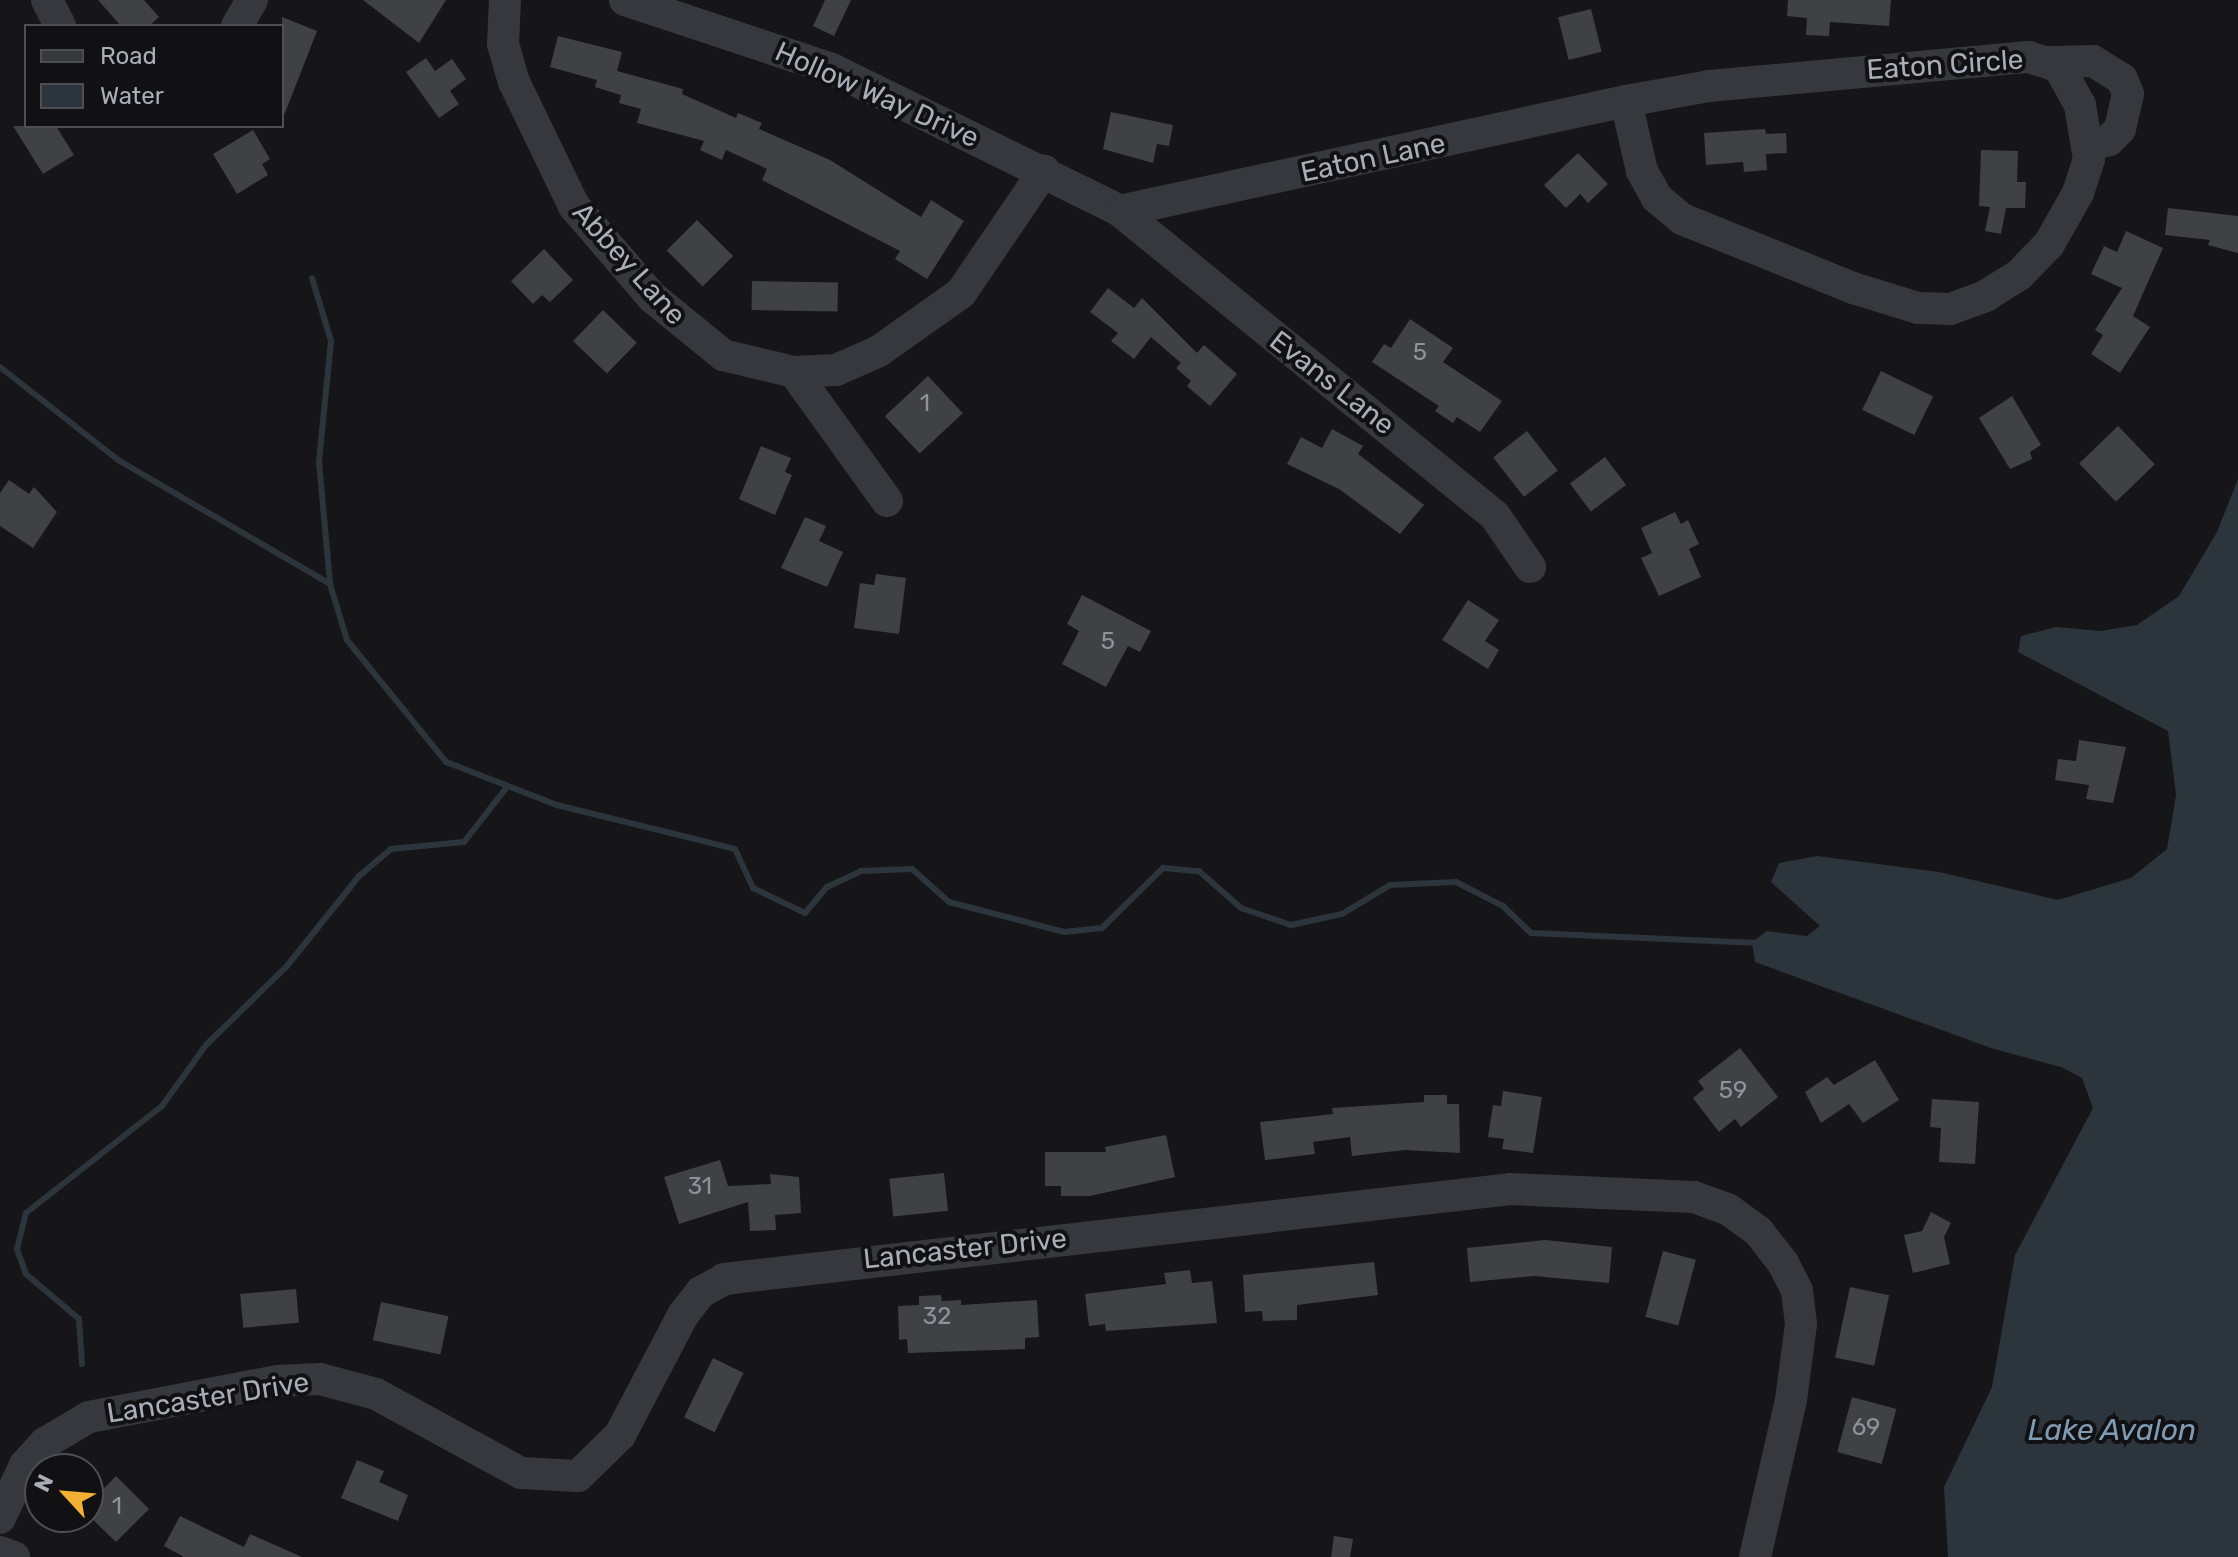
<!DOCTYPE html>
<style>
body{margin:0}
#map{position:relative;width:2238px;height:1557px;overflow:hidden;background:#161618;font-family:Rubik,sans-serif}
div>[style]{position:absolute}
.water>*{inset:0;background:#2c353c}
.stream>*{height:6px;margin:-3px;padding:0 3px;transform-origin:3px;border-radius:3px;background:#2c353c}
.building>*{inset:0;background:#404145;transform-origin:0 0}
.minor>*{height:32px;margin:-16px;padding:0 16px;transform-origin:16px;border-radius:16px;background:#37383d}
span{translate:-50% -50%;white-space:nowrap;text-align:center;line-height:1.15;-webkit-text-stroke:8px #111113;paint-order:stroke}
.number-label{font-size:24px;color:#8e929b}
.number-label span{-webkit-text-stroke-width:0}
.street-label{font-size:28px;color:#a8adb8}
.water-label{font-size:30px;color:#7f9bb3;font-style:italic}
.legend{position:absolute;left:24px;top:24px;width:260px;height:104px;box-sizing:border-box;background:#111113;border:2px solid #4d4f55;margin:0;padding:10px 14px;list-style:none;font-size:24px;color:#a8adb8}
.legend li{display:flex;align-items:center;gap:16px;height:40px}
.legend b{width:40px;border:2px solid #4d4f55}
.north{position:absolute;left:24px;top:1453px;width:80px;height:80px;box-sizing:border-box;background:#111113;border:2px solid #4d4f55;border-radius:50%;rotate:296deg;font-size:22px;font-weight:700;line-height:32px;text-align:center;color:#a8adb8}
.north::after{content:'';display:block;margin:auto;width:28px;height:36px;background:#f2b134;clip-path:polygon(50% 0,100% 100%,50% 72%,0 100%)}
</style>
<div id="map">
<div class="water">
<div style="clip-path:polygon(2238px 479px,2238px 1557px,1948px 1557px,1944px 1487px,1992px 1387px,2015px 1255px,2093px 1108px,2082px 1078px,2061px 1067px,1991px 1048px,1755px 962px,1752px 942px,1767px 931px,1807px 936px,1820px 926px,1771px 882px,1779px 863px,1817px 856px,1939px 872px,2058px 900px,2131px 878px,2167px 849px,2176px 795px,2168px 731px,2018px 652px,2021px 636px,2056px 627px,2100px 631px,2137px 625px,2179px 596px,2217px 532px)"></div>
</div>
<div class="stream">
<div style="left:312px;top:278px;width:66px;rotate:73.2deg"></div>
<div style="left:331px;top:341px;width:122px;rotate:95.7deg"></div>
<div style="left:319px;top:462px;width:122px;rotate:84.8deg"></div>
<div style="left:0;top:367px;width:150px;rotate:38.2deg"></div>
<div style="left:118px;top:460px;width:246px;rotate:30.3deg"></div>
<div style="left:330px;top:584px;width:59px;rotate:73.1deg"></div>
<div style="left:347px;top:640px;width:157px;rotate:50.9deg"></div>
<div style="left:446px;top:762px;width:119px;rotate:21.2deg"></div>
<div style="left:557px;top:805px;width:183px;rotate:13.9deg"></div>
<div style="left:735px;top:849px;width:43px;rotate:65.2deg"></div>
<div style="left:753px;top:888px;width:58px;rotate:25.7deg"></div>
<div style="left:805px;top:913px;width:34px;rotate:-50deg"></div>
<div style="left:827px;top:887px;width:38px;rotate:-25deg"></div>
<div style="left:861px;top:871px;width:51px;rotate:-2.2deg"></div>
<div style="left:912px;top:869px;width:50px;rotate:41.7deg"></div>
<div style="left:949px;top:902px;width:119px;rotate:14.6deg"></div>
<div style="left:1064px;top:932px;width:38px;rotate:-6deg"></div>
<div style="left:1102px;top:928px;width:86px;rotate:-44.5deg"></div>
<div style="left:1163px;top:868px;width:36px;rotate:5deg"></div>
<div style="left:1199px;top:871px;width:56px;rotate:41.4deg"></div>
<div style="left:1241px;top:908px;width:53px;rotate:18.8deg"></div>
<div style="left:1291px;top:925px;width:52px;rotate:-12.2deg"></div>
<div style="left:1342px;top:914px;width:56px;rotate:-31.1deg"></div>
<div style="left:1390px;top:885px;width:66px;rotate:-2.6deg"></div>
<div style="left:1456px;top:882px;width:53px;rotate:27.1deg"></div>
<div style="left:1503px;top:906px;width:39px;rotate:44deg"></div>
<div style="left:1531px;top:933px;width:227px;rotate:2.5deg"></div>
<div style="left:82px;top:1364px;width:45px;rotate:-93.8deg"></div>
<div style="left:79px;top:1319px;width:70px;rotate:-139.7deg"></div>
<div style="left:26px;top:1274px;width:27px;rotate:-110deg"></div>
<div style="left:17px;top:1249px;width:37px;rotate:-76deg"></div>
<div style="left:26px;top:1213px;width:173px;rotate:-38.2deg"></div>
<div style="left:162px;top:1106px;width:75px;rotate:-54.2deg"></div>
<div style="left:206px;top:1045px;width:113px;rotate:-44.3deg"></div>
<div style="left:287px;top:966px;width:115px;rotate:-51.3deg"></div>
<div style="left:359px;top:876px;width:42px;rotate:-40.2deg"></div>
<div style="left:391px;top:849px;width:73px;rotate:-5.5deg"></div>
<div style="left:464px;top:842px;width:70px;rotate:-52deg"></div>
</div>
<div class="building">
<div style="clip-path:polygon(98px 0,144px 0,159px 17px,149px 26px,121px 26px)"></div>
<div style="clip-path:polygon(363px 0,446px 0,419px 43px)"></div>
<div style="clip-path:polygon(825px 0,851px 0,834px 36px,813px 26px)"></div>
<div style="clip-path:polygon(1788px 0,1891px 0,1889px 26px,1830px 22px,1829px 36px,1806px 35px,1807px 18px,1787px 16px)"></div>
<div style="left:1591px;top:9px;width:44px;height:34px;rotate:76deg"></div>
<div style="clip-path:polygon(282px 17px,317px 31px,283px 118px,282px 117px)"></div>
<div style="clip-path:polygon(558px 36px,622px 52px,617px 71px,683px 89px,682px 94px,736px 118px,738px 113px,762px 123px,759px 129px,830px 160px,921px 217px,931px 200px,964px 221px,927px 279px,895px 259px,900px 251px,762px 180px,767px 169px,726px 150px,722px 160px,700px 150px,704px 141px,637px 123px,641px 109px,619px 103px,621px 95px,595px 87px,597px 80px,550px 67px)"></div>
<div style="clip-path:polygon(426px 58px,435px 71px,452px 59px,466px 79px,450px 91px,459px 104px,439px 118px,406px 72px)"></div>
<div style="clip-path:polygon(1111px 112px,1173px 125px,1169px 146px,1157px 144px,1153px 163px,1103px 149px)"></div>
<div style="clip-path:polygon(13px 126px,56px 126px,74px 155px,43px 174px)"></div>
<div style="clip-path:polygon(1765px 129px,1766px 134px,1786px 133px,1787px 153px,1766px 154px,1767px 170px,1744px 172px,1743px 162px,1706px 165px,1704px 133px)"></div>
<div style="clip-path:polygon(253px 130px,270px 159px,262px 164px,268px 175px,237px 194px,213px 154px)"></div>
<div style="clip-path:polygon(1981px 150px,2018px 151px,2017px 182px,2026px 182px,2025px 208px,2006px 208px,2001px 234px,1985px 231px,1990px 207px,1979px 206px)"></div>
<div style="clip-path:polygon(1578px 153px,1608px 184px,1588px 203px,1580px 194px,1566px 208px,1544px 185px)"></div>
<div style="clip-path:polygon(2168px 208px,2238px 216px,2238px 253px,2208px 245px,2210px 240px,2165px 235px)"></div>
<div style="left:697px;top:220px;width:51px;height:43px;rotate:45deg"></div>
<div style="clip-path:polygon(2126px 231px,2163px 248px,2133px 316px,2150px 327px,2120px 373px,2091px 354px,2103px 335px,2095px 330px,2122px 288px,2091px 274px,2104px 246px,2117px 252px)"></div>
<div style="clip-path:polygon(544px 249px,573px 280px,550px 302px,542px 295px,533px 304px,511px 281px)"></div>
<div style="left:752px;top:281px;width:86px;height:29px;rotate:1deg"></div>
<div style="clip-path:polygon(1108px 288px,1134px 308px,1142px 298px,1197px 353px,1204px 345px,1237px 374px,1210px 406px,1187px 386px,1191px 381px,1176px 368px,1181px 363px,1151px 337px,1134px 359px,1111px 341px,1118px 333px,1090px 312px)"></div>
<div style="left:603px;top:310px;width:47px;height:43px;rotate:44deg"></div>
<div style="clip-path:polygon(1410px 319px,1453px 348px,1443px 362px,1502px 401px,1480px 432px,1457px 417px,1453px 423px,1435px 411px,1439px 406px,1372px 362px,1384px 344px,1391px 348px)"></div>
<div style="left:1881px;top:371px;width:58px;height:43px;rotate:26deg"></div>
<div style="left:928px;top:376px;width:51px;height:59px;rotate:47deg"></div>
<div style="clip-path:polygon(2012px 396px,2041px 445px,2030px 452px,2032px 459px,2010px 469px,1979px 418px)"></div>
<div style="left:2118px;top:426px;width:53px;height:54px;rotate:46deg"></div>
<div style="clip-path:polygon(1332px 429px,1363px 446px,1358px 454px,1424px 505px,1400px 534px,1339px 489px,1287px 464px,1301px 437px,1322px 448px)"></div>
<div style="left:1527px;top:431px;width:50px;height:43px;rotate:52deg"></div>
<div style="clip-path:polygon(761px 446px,791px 458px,785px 472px,792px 475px,775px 515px,739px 499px)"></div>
<div style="left:1605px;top:457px;width:35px;height:44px;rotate:53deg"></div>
<div style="clip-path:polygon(9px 480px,29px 494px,34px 487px,57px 512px,33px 548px,0 526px,0 493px)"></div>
<div style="clip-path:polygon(1675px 512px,1681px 524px,1688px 520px,1699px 544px,1689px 549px,1701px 577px,1659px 596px,1641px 558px,1652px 553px,1641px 528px)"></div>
<div style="clip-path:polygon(805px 517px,826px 526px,819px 541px,843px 552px,827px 587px,781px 568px)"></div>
<div style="clip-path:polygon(876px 574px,906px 578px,899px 634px,854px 628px,860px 583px,874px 585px)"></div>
<div style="clip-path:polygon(1082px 595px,1151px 631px,1140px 652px,1128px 646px,1106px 687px,1062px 664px,1079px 631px,1067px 624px)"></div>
<div style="clip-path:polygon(1468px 600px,1499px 620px,1485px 641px,1499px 650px,1488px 669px,1442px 640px)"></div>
<div style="clip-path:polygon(2079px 740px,2126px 747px,2113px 803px,2086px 799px,2089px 785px,2055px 780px,2058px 759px,2076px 761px)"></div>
<div style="clip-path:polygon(1740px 1048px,1778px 1097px,1741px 1127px,1735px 1119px,1719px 1132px,1693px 1098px,1704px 1089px,1698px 1081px)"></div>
<div style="clip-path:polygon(1875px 1060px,1899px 1100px,1863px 1123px,1849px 1104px,1821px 1123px,1805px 1092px,1827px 1077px,1834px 1085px)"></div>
<div style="clip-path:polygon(1503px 1091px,1542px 1097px,1533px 1153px,1502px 1149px,1504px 1139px,1488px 1137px,1493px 1105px,1501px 1106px)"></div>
<div style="clip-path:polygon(1424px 1095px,1447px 1095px,1447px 1104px,1459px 1104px,1460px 1153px,1405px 1150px,1352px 1156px,1350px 1137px,1313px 1142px,1315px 1154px,1265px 1160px,1260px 1122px,1333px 1114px,1332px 1108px,1424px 1102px)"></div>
<div style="clip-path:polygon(1932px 1099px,1979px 1102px,1975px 1164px,1939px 1162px,1941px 1128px,1930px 1127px)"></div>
<div style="clip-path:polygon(1166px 1135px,1175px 1177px,1090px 1196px,1061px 1196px,1061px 1186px,1045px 1186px,1045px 1152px,1106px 1152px,1105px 1147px)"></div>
<div style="clip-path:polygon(720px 1160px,728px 1186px,771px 1184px,770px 1174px,799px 1177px,801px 1213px,775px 1215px,776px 1230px,750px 1231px,748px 1202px,679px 1224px,664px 1177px)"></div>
<div style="left:944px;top:1173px;width:38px;height:55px;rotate:84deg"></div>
<div style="clip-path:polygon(1931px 1212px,1951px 1223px,1944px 1237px,1950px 1264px,1913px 1273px,1904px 1235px,1922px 1231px)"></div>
<div style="clip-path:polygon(1545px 1240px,1612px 1247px,1609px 1283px,1534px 1276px,1470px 1282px,1467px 1248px)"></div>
<div style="left:1663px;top:1251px;width:34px;height:68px;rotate:15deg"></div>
<div style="clip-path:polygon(1374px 1262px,1378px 1295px,1297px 1305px,1297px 1320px,1263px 1321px,1262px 1311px,1245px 1312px,1243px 1275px)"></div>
<div style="clip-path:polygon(1190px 1270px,1192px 1283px,1212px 1281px,1217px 1323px,1106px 1331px,1105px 1324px,1089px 1326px,1085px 1294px,1166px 1284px,1164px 1273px)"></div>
<div style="left:1850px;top:1287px;width:40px;height:72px;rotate:12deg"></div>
<div style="left:296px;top:1289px;width:34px;height:56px;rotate:85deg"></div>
<div style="clip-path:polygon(941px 1295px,942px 1301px,961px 1300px,961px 1305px,1037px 1300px,1039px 1337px,1025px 1338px,1025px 1349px,908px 1353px,907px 1339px,899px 1340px,898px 1306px,919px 1305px,919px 1296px)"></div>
<div style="left:381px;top:1302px;width:69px;height:39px;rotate:12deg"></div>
<div style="left:713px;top:1358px;width:34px;height:66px;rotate:26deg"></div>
<div style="left:1852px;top:1397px;width:46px;height:57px;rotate:15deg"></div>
<div style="clip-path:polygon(357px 1460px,384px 1471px,379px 1482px,408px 1495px,398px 1521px,341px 1498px)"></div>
<div style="clip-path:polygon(116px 1476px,149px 1509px,116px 1542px,88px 1515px,88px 1505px)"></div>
<div style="clip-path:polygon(180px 1516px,244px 1547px,250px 1534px,302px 1557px,184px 1557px,164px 1546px)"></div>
<div style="clip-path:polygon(1334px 1536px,1353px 1539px,1350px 1557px,1331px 1557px)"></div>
</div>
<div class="minor">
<div style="left:47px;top:0;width:29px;rotate:63deg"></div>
<div style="left:505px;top:0;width:44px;rotate:92.6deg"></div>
<div style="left:503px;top:44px;width:40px;rotate:74deg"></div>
<div style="left:514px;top:82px;width:138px;rotate:64.2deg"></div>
<div style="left:574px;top:206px;width:120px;rotate:49.4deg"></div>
<div style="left:652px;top:297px;width:92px;rotate:39.2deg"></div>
<div style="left:723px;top:355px;width:73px;rotate:13.5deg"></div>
<div style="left:794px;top:372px;width:42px;rotate:-2.7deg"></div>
<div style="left:836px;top:370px;width:47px;rotate:-23.8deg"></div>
<div style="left:879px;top:351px;width:100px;rotate:-35.3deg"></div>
<div style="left:961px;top:293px;width:148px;rotate:-55.8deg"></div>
<div style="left:625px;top:0;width:218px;rotate:18.4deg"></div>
<div style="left:832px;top:69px;width:321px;rotate:26.2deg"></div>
<div style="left:1120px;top:211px;width:483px;rotate:39.1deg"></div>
<div style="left:1495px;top:516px;width:62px;rotate:55.5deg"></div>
<div style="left:237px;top:26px;width:30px;rotate:-60deg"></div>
<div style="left:2029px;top:57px;width:32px;rotate:18deg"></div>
<div style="left:2059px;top:67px;width:43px;rotate:61.1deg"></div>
<div style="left:2080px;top:105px;width:55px;rotate:80.5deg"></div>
<div style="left:2089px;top:159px;width:36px;rotate:108deg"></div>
<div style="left:2078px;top:193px;width:59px;rotate:119.6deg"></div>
<div style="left:2049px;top:244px;width:43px;rotate:134.1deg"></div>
<div style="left:2019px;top:275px;width:39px;rotate:148deg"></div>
<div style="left:1986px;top:296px;width:38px;rotate:160deg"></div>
<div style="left:1950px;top:309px;width:32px;rotate:-178deg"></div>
<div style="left:1918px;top:308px;width:68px;rotate:-162.9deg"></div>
<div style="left:1853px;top:288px;width:184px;rotate:-158deg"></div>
<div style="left:1682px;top:219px;width:33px;rotate:-140deg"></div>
<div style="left:1657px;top:198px;width:31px;rotate:-119deg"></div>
<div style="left:1642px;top:171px;width:72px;rotate:-102.9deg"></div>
<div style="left:1626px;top:101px;width:84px;rotate:-10.2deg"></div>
<div style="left:1709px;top:86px;width:321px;rotate:-5.2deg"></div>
<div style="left:2051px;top:62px;width:42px;rotate:-1.4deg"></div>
<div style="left:2093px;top:61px;width:34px;rotate:32deg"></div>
<div style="left:2122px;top:79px;width:16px;rotate:68deg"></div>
<div style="left:2128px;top:94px;width:36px;rotate:103deg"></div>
<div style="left:2120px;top:129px;width:16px;rotate:135deg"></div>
<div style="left:2109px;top:140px;width:23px;rotate:165deg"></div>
<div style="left:1120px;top:211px;width:518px;rotate:-12.26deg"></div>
<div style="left:794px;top:372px;width:159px;rotate:54.2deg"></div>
<div style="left:0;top:1518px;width:59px;rotate:-64.7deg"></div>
<div style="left:25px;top:1465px;width:30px;rotate:-48deg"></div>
<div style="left:45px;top:1443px;width:51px;rotate:-30.6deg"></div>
<div style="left:89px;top:1417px;width:192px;rotate:-10.8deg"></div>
<div style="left:278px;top:1381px;width:42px;rotate:-2.7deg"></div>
<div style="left:320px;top:1379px;width:58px;rotate:15deg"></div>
<div style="left:376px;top:1394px;width:165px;rotate:28.6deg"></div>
<div style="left:521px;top:1473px;width:57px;rotate:3deg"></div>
<div style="left:578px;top:1476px;width:59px;rotate:-44.3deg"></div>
<div style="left:620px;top:1435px;width:136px;rotate:-62.3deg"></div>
<div style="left:683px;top:1315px;width:29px;rotate:-52deg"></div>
<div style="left:701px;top:1292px;width:26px;rotate:-29deg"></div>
<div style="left:724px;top:1279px;width:791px;rotate:-6.53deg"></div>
<div style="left:1510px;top:1189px;width:184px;rotate:2.5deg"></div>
<div style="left:1694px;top:1197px;width:37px;rotate:20deg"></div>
<div style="left:1729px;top:1210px;width:36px;rotate:36deg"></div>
<div style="left:1758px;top:1231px;width:41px;rotate:52deg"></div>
<div style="left:1783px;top:1263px;width:31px;rotate:63deg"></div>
<div style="left:1797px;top:1291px;width:33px;rotate:83deg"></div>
<div style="left:1801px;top:1324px;width:77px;rotate:97.5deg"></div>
<div style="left:1791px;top:1400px;width:161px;rotate:102.9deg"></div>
<div style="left:0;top:1552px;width:15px;rotate:20deg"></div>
</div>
<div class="number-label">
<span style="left:1420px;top:353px">5</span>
<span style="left:925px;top:404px">1</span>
<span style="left:1108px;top:642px">5</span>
<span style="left:1733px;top:1091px">59</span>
<span style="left:700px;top:1187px">31</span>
<span style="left:937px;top:1317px">32</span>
<span style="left:1866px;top:1428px">69</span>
<span style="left:117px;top:1507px">1</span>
</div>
<div class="street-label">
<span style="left:1945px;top:65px;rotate:-4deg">Eaton Circle</span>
<span style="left:877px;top:95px;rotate:24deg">Hollow Way Drive</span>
<span style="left:1373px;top:158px;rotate:-12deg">Eaton Lane</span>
<span style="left:629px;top:264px;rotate:48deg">Abbey Lane</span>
<span style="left:1332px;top:383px;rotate:38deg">Evans Lane</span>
<span style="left:965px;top:1249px;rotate:-6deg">Lancaster Drive</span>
<span style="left:208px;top:1398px;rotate:-9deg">Lancaster Drive</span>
</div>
<div class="water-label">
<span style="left:2112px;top:1430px">Lake Avalon</span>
</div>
<ul class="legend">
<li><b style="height:10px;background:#37383d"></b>Road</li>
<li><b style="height:22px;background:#2c353c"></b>Water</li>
</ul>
<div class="north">N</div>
</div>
